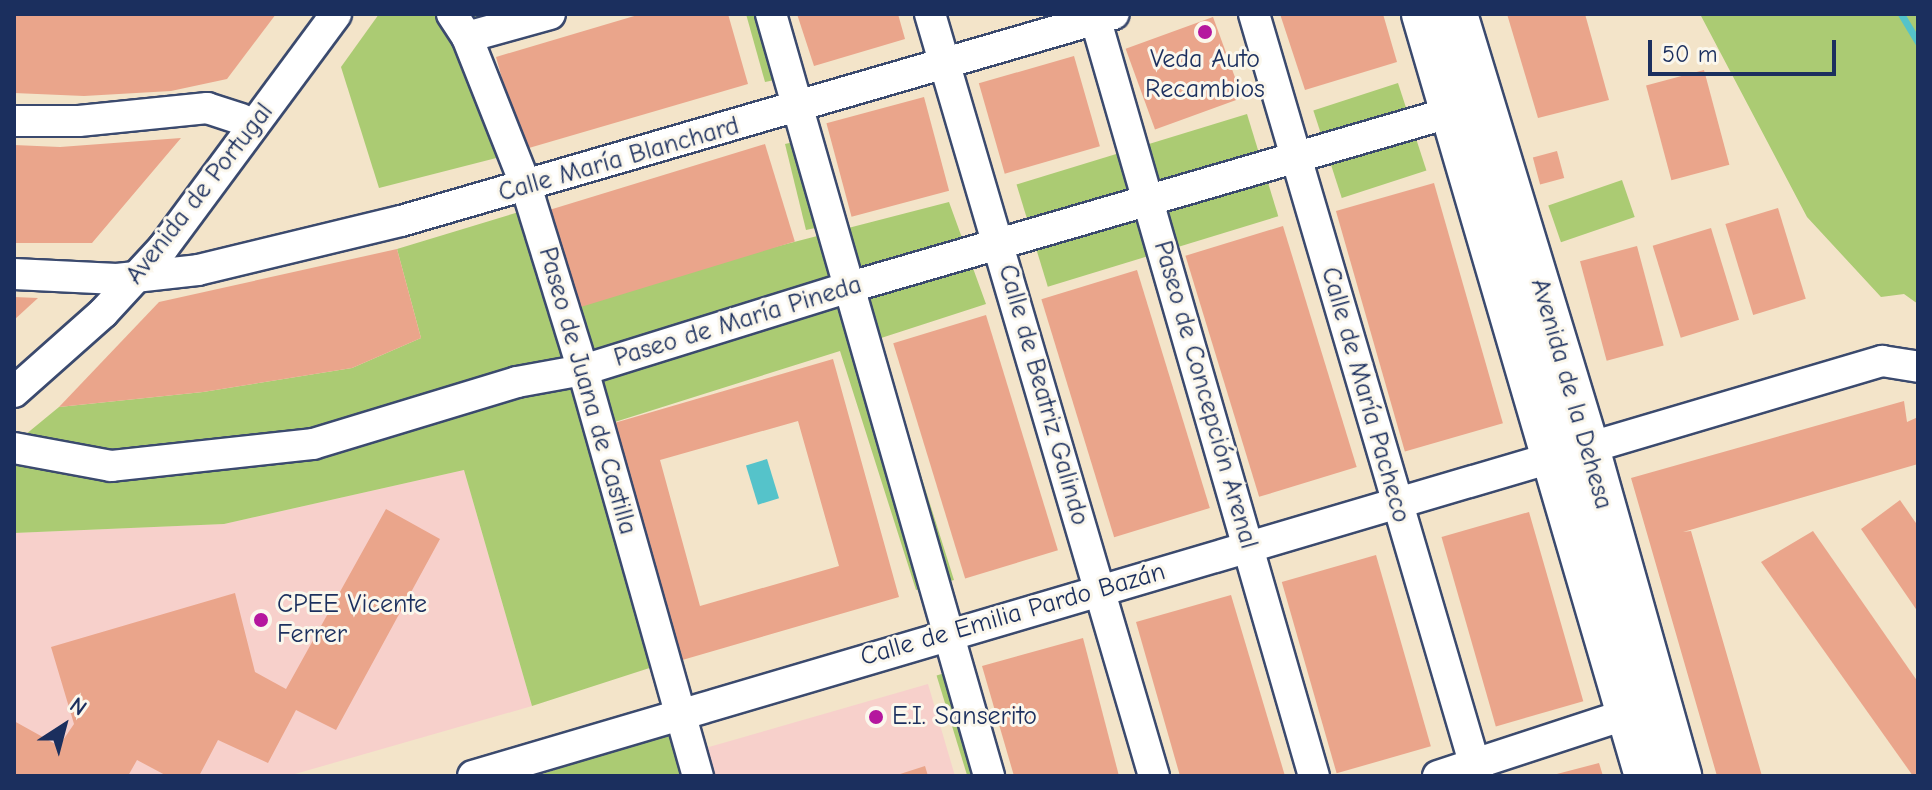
<!DOCTYPE html>
<meta charset="utf-8">
<style>
body{margin:0}
#map{position:relative;width:1932px;height:790px;overflow:hidden;background:#f3e4c9;font-family:"Comic Neue",sans-serif}
div>[style]{position:absolute}
.built>*{inset:0;background:#f7d0cb}
.green>*{inset:0;background:#abcb73;transform-origin:0 0}
.water>*{inset:0;background:#55c3ca;transform-origin:0 0}
.stream>*{height:7px;margin:-3.5px;padding:0 3.5px;transform-origin:3.5px;border-radius:3.5px;background:#55c3ca}
.building>*{inset:0;background:#eaa58b;transform-origin:0 0}
.roads{filter:drop-shadow(2px 0 #3b4a6e) drop-shadow(-2px 0 #3b4a6e) drop-shadow(0 2px #3b4a6e) drop-shadow(0 -2px #3b4a6e)}
.street>*{height:30px;margin:-15px;padding:0 15px;transform-origin:15px;border-radius:15px;background:#fff}
.secondary>*{height:42px;margin:-21px;padding:0 21px;transform-origin:21px;border-radius:21px;background:#fff}
.dots>*{width:22px;height:22px;translate:-50% -50%;box-sizing:border-box;border:4px solid #fbf7ec;border-radius:50%}
span{translate:-50% -50%;white-space:nowrap;text-align:center;line-height:1.15;-webkit-text-stroke:6px #fbf7ec;paint-order:stroke}
.poi-label{font-size:26px;color:#1b2f5e}
.left{translate:0 -50%;text-align:left}
.street-label{font-size:26px;color:#1b2f5e}
.frame{position:absolute;inset:0;border:16px solid #1b2f5e;pointer-events:none}
.north{position:absolute;left:24px;top:686px;width:80px;height:80px;-webkit-text-stroke:6px #fbf7ec;paint-order:stroke;rotate:36deg;font-size:22px;font-weight:700;line-height:32px;text-align:center;color:#1b2f5e}
.north::after{content:'';display:block;margin:auto;width:28px;height:36px;background:#1b2f5e;clip-path:polygon(50% 0,100% 100%,50% 72%,0 100%)}
.scale{position:absolute;left:1648px;top:40px;width:188px;height:36px;box-sizing:border-box;border:4px solid #1b2f5e;border-top:0;padding-left:10px;font-size:24px;line-height:28px;white-space:nowrap;color:#1b2f5e;-webkit-text-stroke:6px #fbf7ec;paint-order:stroke}
</style>
<div id="map">
<div class="built">
<div style="clip-path:polygon(464px 470px,532px 706px,288px 776px,14px 776px,14px 533px,224px 524px)"></div>
<div style="clip-path:polygon(928px 684px,955px 776px,709px 776px,702px 749px)"></div>
</div>
<div class="green">
<div style="clip-path:polygon(379px 14px,480px 14px,520px 152px,379px 188px,341px 67px)"></div>
<div style="clip-path:polygon(746px 14px,786px 14px,804px 74px,765px 82px)"></div>
<div style="clip-path:polygon(1700px 14px,1918px 14px,1918px 304px,1904px 294px,1881px 297px,1807px 217px)"></div>
<div style="left:1398px;top:83px;width:92px;height:89px;rotate:72deg"></div>
<div style="left:1247px;top:114px;width:107px;height:241px;rotate:73deg"></div>
<div style="clip-path:polygon(820px 136px,847px 221px,806px 230px,785px 144px)"></div>
<div style="left:1622px;top:180px;width:39px;height:78px;rotate:71deg"></div>
<div style="clip-path:polygon(949px 202px,986px 304px,878px 339px,954px 580px,916px 590px,840px 351px,599px 427px,665px 663px,532px 706px,464px 470px,224px 524px,14px 533px,14px 444px,59px 407px,203px 392px,352px 368px,421px 338px,397px 249px,532px 208px,562px 302px)"></div>
<div style="left:971px;top:665px;width:116px;height:36px;rotate:73deg"></div>
<div style="clip-path:polygon(678px 730px,690px 776px,536px 776px)"></div>
</div>
<div class="water">
<div style="left:767px;top:459px;width:41px;height:22px;rotate:73deg"></div>
</div>
<div class="stream">
<div style="left:1901px;top:14px;width:33px;rotate:59deg"></div>
</div>
<div class="building">
<div style="clip-path:polygon(14px 14px,276px 14px,227px 79px,171px 91px,84px 96px,14px 93px)"></div>
<div style="clip-path:polygon(641px 14px,728px 14px,748px 84px,522px 150px,496px 57px)"></div>
<div style="clip-path:polygon(797px 14px,898px 14px,905px 39px,814px 66px)"></div>
<div style="clip-path:polygon(1280px 14px,1383px 14px,1397px 62px,1305px 90px)"></div>
<div style="clip-path:polygon(1507px 14px,1585px 14px,1609px 100px,1538px 118px)"></div>
<div style="left:1213px;top:17px;width:86px;height:93px;rotate:70deg"></div>
<div style="left:1074px;top:56px;width:94px;height:99px;rotate:74deg"></div>
<div style="left:1704px;top:70px;width:98px;height:60px;rotate:75deg"></div>
<div style="left:924px;top:97px;width:97px;height:101px;rotate:75deg"></div>
<div style="clip-path:polygon(181px 138px,92px 243px,14px 243px,14px 145px,60px 147px)"></div>
<div style="left:765px;top:144px;width:102px;height:235px;rotate:73deg"></div>
<div style="left:1557px;top:151px;width:28px;height:25px;rotate:75deg"></div>
<div style="left:1434px;top:183px;width:250px;height:102px;rotate:74deg"></div>
<div style="left:1778px;top:208px;width:95px;height:55px;rotate:73deg"></div>
<div style="left:1283px;top:226px;width:252px;height:102px;rotate:73deg"></div>
<div style="left:1711px;top:228px;width:96px;height:61px;rotate:73deg"></div>
<div style="left:1637px;top:246px;width:103px;height:59px;rotate:75deg"></div>
<div style="clip-path:polygon(397px 249px,421px 338px,352px 368px,203px 392px,59px 407px,159px 302px)"></div>
<div style="left:1137px;top:270px;width:249px;height:100px;rotate:73deg"></div>
<div style="clip-path:polygon(14px 297px,38px 298px,14px 320px)"></div>
<div style="left:986px;top:315px;width:246px;height:97px;rotate:73deg"></div>
<div style="clip-path:polygon(evenodd,833px 359px,899px 597px,672px 663px,604px 426px,833px 359px,798px 421px,839px 566px,700px 606px,660px 460px,798px 421px)"></div>
<div style="clip-path:polygon(1904px 401px,1907px 422px,1918px 417px,1918px 464px,1683px 532px,1691px 531px,1762px 776px,1717px 776px,1631px 478px)"></div>
<div style="clip-path:polygon(1900px 500px,1918px 526px,1918px 612px,1861px 529px)"></div>
<div style="clip-path:polygon(386px 509px,440px 539px,336px 730px,296px 710px,268px 763px,218px 740px,199px 776px,167px 776px,137px 760px,128px 776px,14px 776px,14px 721px,59px 746px,74px 724px,51px 647px,235px 593px,255px 672px,286px 689px)"></div>
<div style="left:1529px;top:512px;width:197px;height:91px;rotate:74deg"></div>
<div style="clip-path:polygon(1813px 531px,1918px 682px,1918px 776px,1913px 776px,1761px 562px)"></div>
<div style="left:1376px;top:555px;width:199px;height:98px;rotate:74deg"></div>
<div style="clip-path:polygon(1231px 595px,1285px 776px,1180px 776px,1136px 622px)"></div>
<div style="clip-path:polygon(1083px 638px,1119px 776px,1014px 776px,982px 666px)"></div>
<div style="clip-path:polygon(1599px 763px,1603px 776px,1553px 776px,1553px 775px)"></div>
<div style="clip-path:polygon(925px 766px,928px 776px,897px 776px,897px 775px)"></div>
</div>
<div class="roads">
<div class="street">
<div style="left:452px;top:14px;width:27px;rotate:57deg"></div>
<div style="left:467px;top:37px;width:160px;rotate:68.4deg"></div>
<div style="left:526px;top:186px;width:193px;rotate:72.8deg"></div>
<div style="left:583px;top:370px;width:422px;rotate:74.2deg"></div>
<div style="left:771px;top:14px;width:793px;rotate:74.03deg"></div>
<div style="left:930px;top:14px;width:794px;rotate:73.62deg"></div>
<div style="left:1094px;top:14px;width:793px;rotate:73.9deg"></div>
<div style="left:1254px;top:14px;width:794px;rotate:73.62deg"></div>
<div style="left:467px;top:37px;width:86px;rotate:-15.5deg"></div>
<div style="left:14px;top:121px;width:65px"></div>
<div style="left:79px;top:121px;width:129px;rotate:-5.8deg"></div>
<div style="left:207px;top:108px;width:36px;rotate:18deg"></div>
<div style="left:14px;top:274px;width:103px;rotate:2.8deg"></div>
<div style="left:117px;top:279px;width:81px;rotate:-6.3deg"></div>
<div style="left:198px;top:270px;width:209px;rotate:-13.6deg"></div>
<div style="left:401px;top:221px;width:742px;rotate:-16.19deg"></div>
<div style="left:14px;top:392px;width:119px;rotate:-41.6deg"></div>
<div style="left:103px;top:313px;width:88px;rotate:-47.3deg"></div>
<div style="left:163px;top:248px;width:291px;rotate:-53.5deg"></div>
<div style="left:14px;top:448px;width:99px;rotate:10.5deg"></div>
<div style="left:111px;top:466px;width:203px;rotate:-6.2deg"></div>
<div style="left:313px;top:444px;width:213px;rotate:-16.9deg"></div>
<div style="left:517px;top:382px;width:67px;rotate:-10.3deg"></div>
<div style="left:583px;top:370px;width:276px;rotate:-17.3deg"></div>
<div style="left:847px;top:288px;width:630px;rotate:-16.22deg"></div>
<div style="left:1588px;top:448px;width:307px;rotate:-16.5deg"></div>
<div style="left:1882px;top:361px;width:36px;rotate:9deg"></div>
<div style="left:473px;top:776px;width:1127px;rotate:-16.44deg"></div>
<div style="left:1438px;top:776px;width:200px;rotate:-18.1deg"></div>
</div>
<div class="secondary">
<div style="left:1423px;top:14px;width:794px;rotate:73.69deg"></div>
<div style="left:1456px;top:14px;width:454px;rotate:73.1deg"></div>
<div style="left:1588px;top:448px;width:341px;rotate:74.3deg"></div>
</div>
</div>
<div class="dots">
<div style="left:1205px;top:32px;background:#b5179e"></div>
<div style="left:261px;top:620px;background:#b5179e"></div>
<div style="left:876px;top:717px;background:#b5179e"></div>
</div>
<div class="poi-label">
<span style="left:1205px;top:75px">Veda Auto<br>Recambios</span>
<span class="left" style="left:277px;top:620px">CPEE Vicente<br>Ferrer</span>
<span class="left" style="left:892px;top:717px">E.I. Sanserito</span>
</div>
<div class="street-label">
<span style="left:619px;top:160px;rotate:-16deg">Calle María Blanchard</span>
<span style="left:200px;top:194px;rotate:-52deg">Avenida de Portugal</span>
<span style="left:738px;top:322px;rotate:-17deg">Paseo de María Pineda</span>
<span style="left:587px;top:391px;rotate:74deg">Paseo de Juana de Castilla</span>
<span style="left:1571px;top:394px;rotate:74deg">Avenida de la Dehesa</span>
<span style="left:1043px;top:395px;rotate:74deg">Calle de Beatriz Galindo</span>
<span style="left:1205px;top:395px;rotate:74deg">Paseo de Concepción Arenal</span>
<span style="left:1365px;top:395px;rotate:74deg">Calle de María Pacheco</span>
<span style="left:1013px;top:615px;rotate:-16deg">Calle de Emilia Pardo Bazán</span>
</div>
<div class="frame"></div>
<div class="north">N</div>
<div class="scale">50 m</div>
</div>
